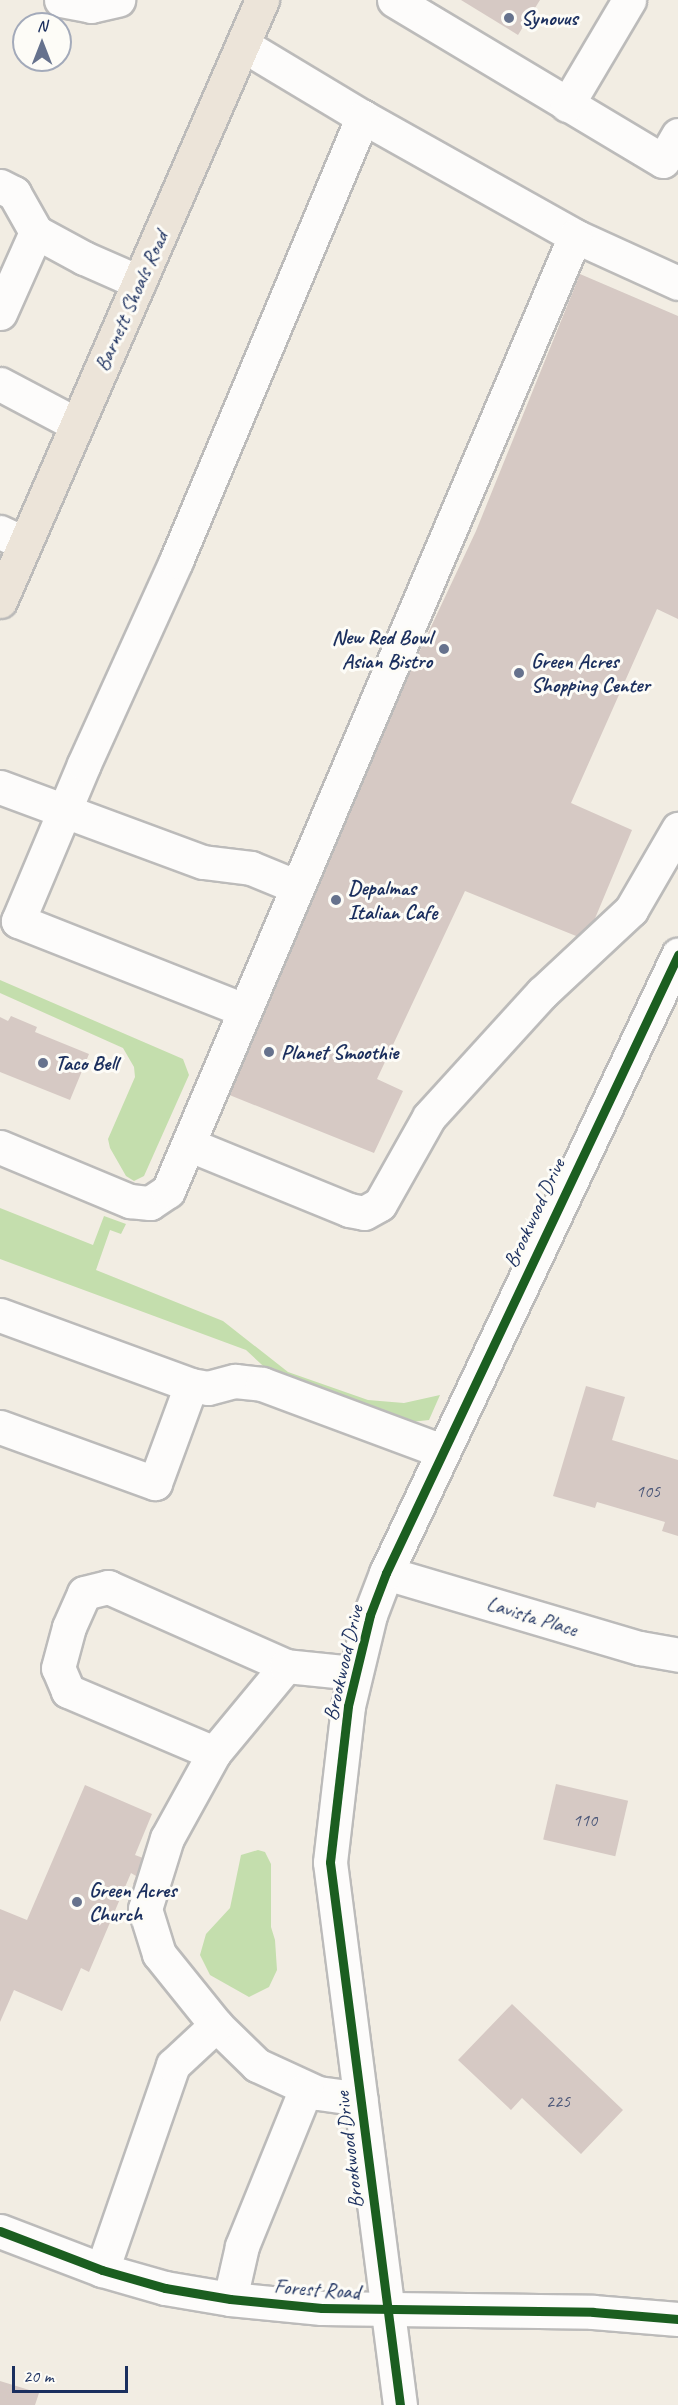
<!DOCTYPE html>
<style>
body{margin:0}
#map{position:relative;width:678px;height:2405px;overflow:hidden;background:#f2ede3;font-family:Caveat,sans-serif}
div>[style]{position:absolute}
.green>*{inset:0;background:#c4dead}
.building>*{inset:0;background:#d6c9c4;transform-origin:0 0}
.roads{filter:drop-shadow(2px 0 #bcbbba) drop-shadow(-2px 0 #bcbbba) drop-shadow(0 2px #bcbbba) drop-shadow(0 -2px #bcbbba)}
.minor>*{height:33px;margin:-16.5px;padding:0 16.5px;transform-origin:16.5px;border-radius:16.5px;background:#fdfcfb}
.major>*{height:33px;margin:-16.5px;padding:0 16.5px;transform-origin:16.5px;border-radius:16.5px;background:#ece4d9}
.cycleway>*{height:9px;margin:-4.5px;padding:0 4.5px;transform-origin:4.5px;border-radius:4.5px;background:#1b5e20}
.dots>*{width:16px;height:16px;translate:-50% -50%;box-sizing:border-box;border:3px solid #fdfcf7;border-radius:50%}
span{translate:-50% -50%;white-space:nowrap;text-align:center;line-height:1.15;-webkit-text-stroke:6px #fdfcf7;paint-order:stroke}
.number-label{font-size:18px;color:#4a5678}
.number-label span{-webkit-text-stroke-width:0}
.poi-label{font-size:21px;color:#1b2f5e;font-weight:700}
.left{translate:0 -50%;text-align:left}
.right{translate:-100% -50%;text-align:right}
.street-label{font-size:21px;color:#1b2f5e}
.north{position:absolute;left:12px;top:12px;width:60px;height:60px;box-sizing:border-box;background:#fdfcf7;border:2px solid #a3aaba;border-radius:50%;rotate:0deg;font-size:16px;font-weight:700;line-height:24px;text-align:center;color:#1b2f5e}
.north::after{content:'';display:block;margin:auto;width:21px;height:27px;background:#66728d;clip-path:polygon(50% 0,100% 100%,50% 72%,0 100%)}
.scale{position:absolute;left:12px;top:2366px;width:116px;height:27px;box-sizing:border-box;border:3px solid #1b2f5e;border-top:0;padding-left:8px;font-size:18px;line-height:21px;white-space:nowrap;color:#1b2f5e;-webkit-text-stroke:4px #fdfcf7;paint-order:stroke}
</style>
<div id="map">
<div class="green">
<div style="clip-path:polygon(0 980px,183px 1059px,189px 1075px,144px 1176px,134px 1181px,126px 1176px,110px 1148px,108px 1139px,135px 1077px,134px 1067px,123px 1048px,0 993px)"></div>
<div style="clip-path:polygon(0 1208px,93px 1245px,104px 1216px,126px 1224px,121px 1234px,110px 1230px,96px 1270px,223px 1321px,288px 1372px,368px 1400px,404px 1403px,440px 1395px,429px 1420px,402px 1423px,274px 1376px,246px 1350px,0 1259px)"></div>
<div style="clip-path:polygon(258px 1850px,265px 1852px,271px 1864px,271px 1927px,275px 1940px,277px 1970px,269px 1987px,249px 1997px,210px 1975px,200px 1955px,206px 1934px,230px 1908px,241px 1855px)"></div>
</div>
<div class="building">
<div style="clip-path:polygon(461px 0,540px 0,518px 35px)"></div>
<div style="clip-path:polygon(580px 274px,678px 316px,678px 619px,657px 609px,571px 803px,632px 830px,586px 940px,465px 891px,377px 1079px,403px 1091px,374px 1153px,227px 1094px,384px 727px,476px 531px)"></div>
<div style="clip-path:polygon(11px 1016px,37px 1027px,35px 1032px,89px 1054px,70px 1100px,0 1072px,0 1017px,8px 1021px)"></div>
<div style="clip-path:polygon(586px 1386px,625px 1397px,612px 1440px,678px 1460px,678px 1536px,662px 1531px,665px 1522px,597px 1502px,595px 1508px,553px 1496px)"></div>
<div style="left:556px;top:1784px;width:74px;height:57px;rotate:13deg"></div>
<div style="clip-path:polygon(85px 1785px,152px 1814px,135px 1855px,143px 1858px,147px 1848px,157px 1895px,133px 1884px,136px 1876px,131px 1873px,89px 1972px,81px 1968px,62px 2011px,14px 1990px,0 2022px,0 1909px,27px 1920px)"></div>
<div style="clip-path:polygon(512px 2004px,623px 2110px,581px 2154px,522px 2098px,511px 2110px,458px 2060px)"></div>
<div style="clip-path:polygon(0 2381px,39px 2393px,35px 2405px,0 2405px)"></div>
</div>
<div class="roads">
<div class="minor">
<div style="left:61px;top:0;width:31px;rotate:11deg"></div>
<div style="left:91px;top:6px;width:28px;rotate:-13deg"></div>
<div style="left:394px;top:0;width:313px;rotate:30.9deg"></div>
<div style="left:663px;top:161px;width:30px;rotate:-60deg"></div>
<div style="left:243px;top:45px;width:140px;rotate:31deg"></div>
<div style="left:363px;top:117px;width:243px;rotate:29.3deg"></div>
<div style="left:575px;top:236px;width:113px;rotate:24.5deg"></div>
<div style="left:567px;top:105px;width:122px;rotate:-59.4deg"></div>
<div style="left:0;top:186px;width:16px;rotate:27deg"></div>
<div style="left:14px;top:193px;width:45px;rotate:60.6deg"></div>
<div style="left:36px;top:232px;width:55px;rotate:28.4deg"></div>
<div style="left:84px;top:258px;width:60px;rotate:23.6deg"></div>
<div style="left:0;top:313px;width:89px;rotate:-66deg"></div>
<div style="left:0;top:384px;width:86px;rotate:27.8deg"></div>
<div style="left:0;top:532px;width:26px;rotate:25deg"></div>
<div style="left:0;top:787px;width:216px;rotate:20.3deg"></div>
<div style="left:203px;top:862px;width:48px;rotate:7.1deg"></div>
<div style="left:251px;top:868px;width:50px;rotate:22.4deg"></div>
<div style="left:244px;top:1010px;width:243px;rotate:-158.5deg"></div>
<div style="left:18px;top:921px;width:170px;rotate:-67.2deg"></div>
<div style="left:84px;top:764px;width:223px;rotate:-65.6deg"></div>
<div style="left:176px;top:561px;width:482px;rotate:-67.2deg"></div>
<div style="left:190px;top:1145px;width:172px;rotate:22.2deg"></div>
<div style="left:349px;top:1210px;width:15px;rotate:11deg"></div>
<div style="left:364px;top:1213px;width:18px;rotate:-29deg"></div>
<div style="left:380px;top:1204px;width:100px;rotate:-60.6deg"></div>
<div style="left:429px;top:1117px;width:168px;rotate:-47.7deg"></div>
<div style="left:542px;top:993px;width:122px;rotate:-43deg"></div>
<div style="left:631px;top:910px;width:94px;rotate:-59.9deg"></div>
<div style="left:0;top:1147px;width:141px;rotate:22.6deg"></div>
<div style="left:130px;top:1201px;width:20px;rotate:6deg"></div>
<div style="left:150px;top:1203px;width:22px;rotate:-34deg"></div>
<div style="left:168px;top:1191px;width:1038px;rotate:-66.92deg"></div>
<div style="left:0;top:1315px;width:203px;rotate:20.1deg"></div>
<div style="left:191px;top:1385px;width:17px;rotate:10deg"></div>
<div style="left:208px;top:1388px;width:28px;rotate:-15deg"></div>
<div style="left:235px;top:1381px;width:27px;rotate:6deg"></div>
<div style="left:262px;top:1384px;width:192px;rotate:20.4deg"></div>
<div style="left:0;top:1427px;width:165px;rotate:19.9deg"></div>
<div style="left:155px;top:1483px;width:104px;rotate:-69.8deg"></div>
<div style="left:386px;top:1573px;width:265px;rotate:16.5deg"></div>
<div style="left:640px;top:1648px;width:39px;rotate:10deg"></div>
<div style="left:286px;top:1666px;width:113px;rotate:129.6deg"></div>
<div style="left:214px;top:1753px;width:97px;rotate:118.9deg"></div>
<div style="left:167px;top:1838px;width:74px;rotate:107.2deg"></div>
<div style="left:145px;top:1909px;width:47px;rotate:72.7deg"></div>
<div style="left:159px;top:1954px;width:91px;rotate:51.2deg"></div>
<div style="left:216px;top:2025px;width:57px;rotate:44.3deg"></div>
<div style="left:257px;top:2065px;width:67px;rotate:24.7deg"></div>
<div style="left:318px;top:2093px;width:43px;rotate:7.9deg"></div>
<div style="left:214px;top:1753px;width:159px;rotate:-157deg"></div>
<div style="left:68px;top:1691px;width:25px;rotate:-113deg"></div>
<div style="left:58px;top:1668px;width:42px;rotate:-75deg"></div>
<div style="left:69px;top:1627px;width:37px;rotate:-66deg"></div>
<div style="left:84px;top:1593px;width:25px;rotate:-14deg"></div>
<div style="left:108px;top:1587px;width:195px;rotate:23.9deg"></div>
<div style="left:286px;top:1666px;width:68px;rotate:5.9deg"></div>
<div style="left:0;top:2231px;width:109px;rotate:20.9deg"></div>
<div style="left:102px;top:2270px;width:66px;rotate:15.9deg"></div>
<div style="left:165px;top:2288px;width:66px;rotate:9.6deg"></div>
<div style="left:230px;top:2299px;width:92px;rotate:5.6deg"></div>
<div style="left:322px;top:2308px;width:271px;rotate:0.8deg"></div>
<div style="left:593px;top:2312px;width:85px;rotate:4.7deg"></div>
<div style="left:102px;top:2270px;width:217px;rotate:-70.9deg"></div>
<div style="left:173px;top:2065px;width:59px;rotate:-42.9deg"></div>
<div style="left:230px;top:2299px;width:54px;rotate:-77.2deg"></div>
<div style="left:242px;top:2246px;width:170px;rotate:-67.9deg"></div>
<div style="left:400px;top:2405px;width:547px;rotate:-97.35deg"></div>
<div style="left:330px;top:1862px;width:157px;rotate:-83.4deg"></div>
<div style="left:348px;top:1706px;width:94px;rotate:-76.4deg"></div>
<div style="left:370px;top:1615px;width:45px;rotate:-69.1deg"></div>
<div style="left:386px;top:1573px;width:684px;rotate:-64.71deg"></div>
</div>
<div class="major">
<div style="left:0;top:601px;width:656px;rotate:-66.45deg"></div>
</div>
</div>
<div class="cycleway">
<div style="left:0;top:2231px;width:109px;rotate:20.9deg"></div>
<div style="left:102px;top:2270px;width:66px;rotate:15.9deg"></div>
<div style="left:165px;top:2288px;width:66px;rotate:9.6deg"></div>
<div style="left:230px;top:2299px;width:92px;rotate:5.6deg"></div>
<div style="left:322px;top:2308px;width:271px;rotate:0.8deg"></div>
<div style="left:593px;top:2312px;width:85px;rotate:4.7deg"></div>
<div style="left:400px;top:2405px;width:547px;rotate:-97.35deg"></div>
<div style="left:330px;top:1862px;width:157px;rotate:-83.4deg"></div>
<div style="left:348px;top:1706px;width:94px;rotate:-76.4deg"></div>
<div style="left:370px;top:1615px;width:45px;rotate:-69.1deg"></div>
<div style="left:386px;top:1573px;width:684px;rotate:-64.71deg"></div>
</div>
<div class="dots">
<div style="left:509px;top:18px;background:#66728d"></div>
<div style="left:444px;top:649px;background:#66728d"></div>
<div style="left:519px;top:673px;background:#66728d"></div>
<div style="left:336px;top:900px;background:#66728d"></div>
<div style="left:269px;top:1052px;background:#66728d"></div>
<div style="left:43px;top:1063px;background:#66728d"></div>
<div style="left:77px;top:1902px;background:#66728d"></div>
</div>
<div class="number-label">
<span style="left:648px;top:1491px">105</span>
<span style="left:585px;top:1820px">110</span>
<span style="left:558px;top:2101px">225</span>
</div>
<div class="poi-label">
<span class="left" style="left:521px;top:18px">Synovus</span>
<span class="right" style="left:432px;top:649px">New Red Bowl<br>Asian Bistro</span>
<span class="left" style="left:531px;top:673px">Green Acres<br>Shopping Center</span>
<span class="left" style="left:348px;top:900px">Depalmas<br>Italian Cafe</span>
<span class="left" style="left:281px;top:1052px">Planet Smoothie</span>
<span class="left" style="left:55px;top:1063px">Taco Bell</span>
<span class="left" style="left:89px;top:1902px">Green Acres<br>Church</span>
</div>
<div class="street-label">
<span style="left:131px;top:301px;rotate:-66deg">Barnett Shoals Road</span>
<span style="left:534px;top:1213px;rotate:-65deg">Brookwood Drive</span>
<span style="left:532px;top:1616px;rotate:17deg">Lavista Place</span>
<span style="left:343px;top:1663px;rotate:-77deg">Brookwood Drive</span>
<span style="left:349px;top:2150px;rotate:-97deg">Brookwood Drive</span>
<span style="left:317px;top:2289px;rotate:4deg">Forest Road</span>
</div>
<div class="north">N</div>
<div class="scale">20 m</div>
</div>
